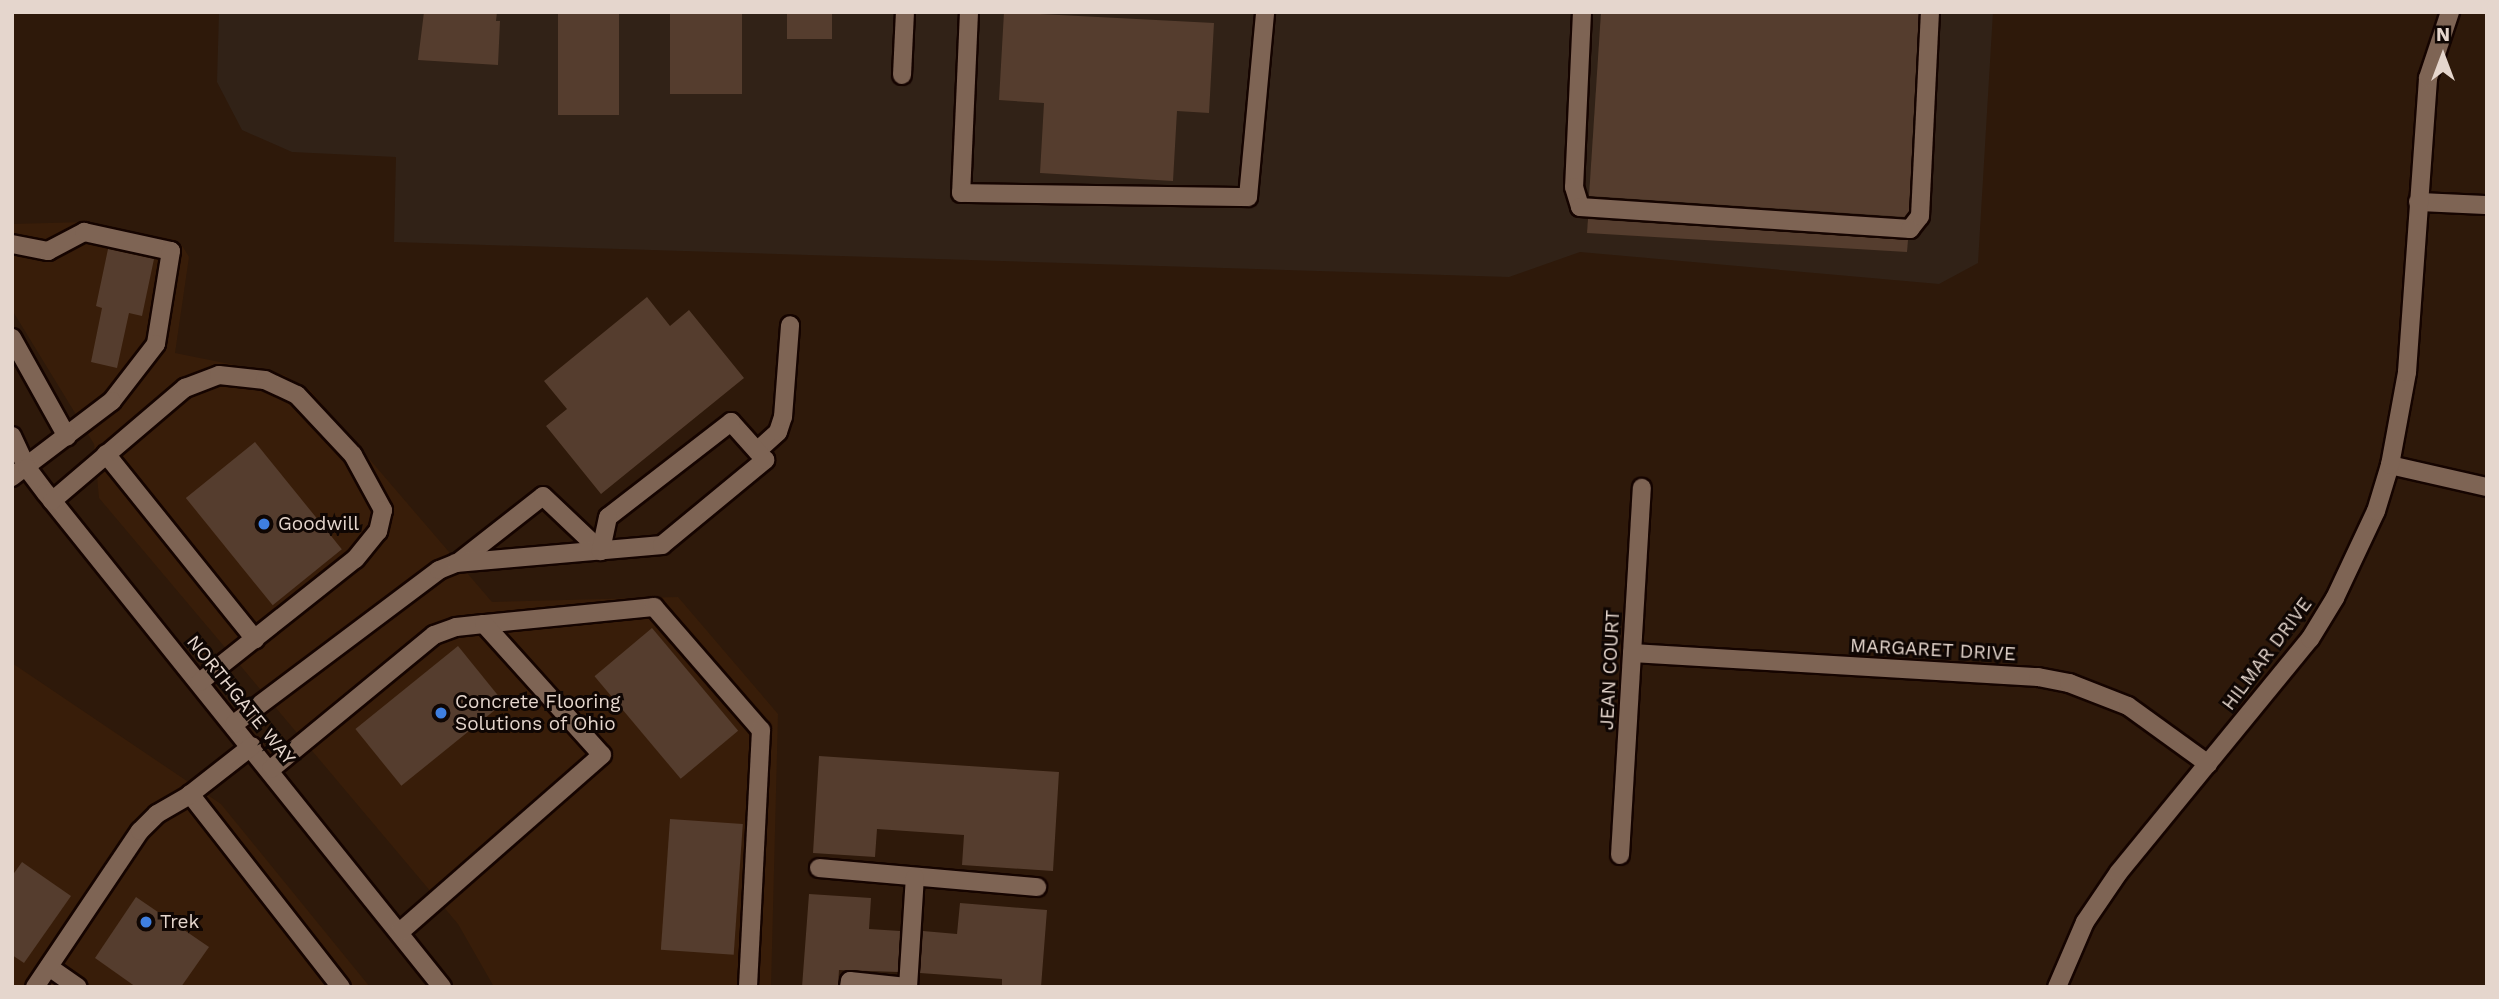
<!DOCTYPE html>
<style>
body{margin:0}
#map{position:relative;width:2499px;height:999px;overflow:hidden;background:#2e190a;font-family:"Work Sans",sans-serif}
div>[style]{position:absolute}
.built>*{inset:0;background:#381d09}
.industrial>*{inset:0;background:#312217}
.building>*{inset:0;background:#553d2e;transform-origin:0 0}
.roads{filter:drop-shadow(2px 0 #150400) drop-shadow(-2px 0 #150400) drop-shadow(0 2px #150400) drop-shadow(0 -2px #150400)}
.minor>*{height:18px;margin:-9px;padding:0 9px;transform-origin:9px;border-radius:9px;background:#7e6454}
.dots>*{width:19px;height:19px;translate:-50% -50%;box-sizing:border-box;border:4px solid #0f0603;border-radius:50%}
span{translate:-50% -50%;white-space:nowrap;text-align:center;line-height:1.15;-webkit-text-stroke:6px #0f0603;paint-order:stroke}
.poi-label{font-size:19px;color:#e5d6cd}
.left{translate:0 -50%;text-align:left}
.street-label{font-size:19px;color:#e5d6cd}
.frame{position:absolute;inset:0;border:14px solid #e5d6cd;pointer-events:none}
.north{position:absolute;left:2408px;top:21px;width:70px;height:70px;-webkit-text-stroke:5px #0f0603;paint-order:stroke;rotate:0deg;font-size:19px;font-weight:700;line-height:28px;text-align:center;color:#e5d6cd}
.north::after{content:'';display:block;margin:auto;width:24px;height:32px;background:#e5d6cd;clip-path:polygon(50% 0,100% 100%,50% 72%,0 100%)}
</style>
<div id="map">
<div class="built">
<div style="clip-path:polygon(86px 222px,175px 240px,183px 247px,189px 257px,175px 353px,284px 375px,310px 390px,492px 602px,678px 597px,778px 714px,771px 987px,494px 987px,458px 924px,99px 498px,94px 444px,12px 310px,12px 224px)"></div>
<div style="clip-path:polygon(12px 663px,221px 804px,370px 987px,12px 987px)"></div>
</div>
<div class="industrial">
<div style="clip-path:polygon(219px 12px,1993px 12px,1978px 263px,1939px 284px,1580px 252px,1509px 277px,394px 242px,396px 157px,292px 152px,242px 130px,217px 82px)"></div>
</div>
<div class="building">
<div style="clip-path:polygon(424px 12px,497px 12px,496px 21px,500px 21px,498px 65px,418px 60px)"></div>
<div style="left:558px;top:12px;width:61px;height:103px"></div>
<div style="left:670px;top:12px;width:72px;height:82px"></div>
<div style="left:787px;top:12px;width:45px;height:27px"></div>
<div style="clip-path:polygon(1004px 12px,1214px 23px,1209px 113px,1177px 111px,1173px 181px,1040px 173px,1044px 103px,999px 100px)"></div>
<div style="clip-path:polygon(1601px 12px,1919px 12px,1909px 212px,1905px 217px,1589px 196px)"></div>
<div style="clip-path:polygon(1588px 219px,1908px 240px,1907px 252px,1587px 233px)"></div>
<div style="clip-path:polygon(108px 249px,154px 259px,142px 316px,129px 313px,117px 368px,91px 362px,102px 308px,96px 306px)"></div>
<div style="clip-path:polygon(647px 297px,670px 326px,689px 310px,744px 378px,601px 494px,546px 426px,567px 409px,544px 381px)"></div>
<div style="left:255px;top:442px;width:138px;height:89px;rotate:51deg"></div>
<div style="left:652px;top:628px;width:134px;height:75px;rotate:50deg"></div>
<div style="left:458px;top:646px;width:73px;height:132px;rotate:51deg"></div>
<div style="clip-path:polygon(819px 756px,1059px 772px,1053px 871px,962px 865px,964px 835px,877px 829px,875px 857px,813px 853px)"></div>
<div style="left:670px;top:819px;width:73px;height:131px;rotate:4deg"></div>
<div style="clip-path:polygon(22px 862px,71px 896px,24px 963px,12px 955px,12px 876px)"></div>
<div style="clip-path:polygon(809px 894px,871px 898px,869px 929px,900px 931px,898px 972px,839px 970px,838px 987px,802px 987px)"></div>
<div style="clip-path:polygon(136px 897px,209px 947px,181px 987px,136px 987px,95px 958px)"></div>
<div style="clip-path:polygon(960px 903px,1047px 910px,1041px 987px,1002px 987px,1002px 979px,920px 973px,923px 931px,957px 934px)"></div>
</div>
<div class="roads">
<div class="minor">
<div style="left:969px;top:12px;width:181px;rotate:92.5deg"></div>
<div style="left:961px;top:193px;width:287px;rotate:0.8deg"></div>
<div style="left:1248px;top:197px;width:186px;rotate:-84.7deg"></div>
<div style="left:1582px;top:12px;width:175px;rotate:92.6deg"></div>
<div style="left:1574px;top:187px;width:21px;rotate:73deg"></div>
<div style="left:1580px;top:207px;width:331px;rotate:3.8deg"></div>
<div style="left:1910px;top:229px;width:16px;rotate:-52deg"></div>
<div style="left:1920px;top:216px;width:204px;rotate:-87.2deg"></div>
<div style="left:902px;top:75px;width:63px;rotate:-87.3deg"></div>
<div style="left:2418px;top:202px;width:69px;rotate:2.5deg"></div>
<div style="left:12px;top:244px;width:37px;rotate:11deg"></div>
<div style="left:48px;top:251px;width:41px;rotate:-27.8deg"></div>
<div style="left:84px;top:232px;width:89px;rotate:12.3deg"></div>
<div style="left:171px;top:251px;width:94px;rotate:99.2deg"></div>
<div style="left:156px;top:344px;width:72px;rotate:127.7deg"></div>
<div style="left:112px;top:401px;width:126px;rotate:142.8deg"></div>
<div style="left:12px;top:338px;width:113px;rotate:60.9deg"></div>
<div style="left:12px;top:436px;width:35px;rotate:65deg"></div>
<div style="left:27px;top:468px;width:31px;rotate:53deg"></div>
<div style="left:46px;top:493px;width:633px;rotate:51.28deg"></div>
<div style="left:757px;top:451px;width:28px;rotate:-42deg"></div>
<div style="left:778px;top:432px;width:16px;rotate:-72deg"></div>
<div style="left:783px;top:417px;width:92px;rotate:-85.6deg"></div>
<div style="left:106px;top:454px;width:238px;rotate:51.2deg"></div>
<div style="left:2390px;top:465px;width:99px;rotate:12.8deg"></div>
<div style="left:52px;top:501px;width:175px;rotate:-40.4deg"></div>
<div style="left:185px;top:388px;width:36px;rotate:-21deg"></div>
<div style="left:219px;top:375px;width:46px;rotate:6.2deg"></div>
<div style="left:265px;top:380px;width:35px;rotate:25deg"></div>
<div style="left:297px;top:395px;width:82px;rotate:47deg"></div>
<div style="left:353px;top:455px;width:63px;rotate:61.4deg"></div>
<div style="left:383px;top:510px;width:22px;rotate:103deg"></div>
<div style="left:378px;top:531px;width:36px;rotate:129deg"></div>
<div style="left:355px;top:559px;width:198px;rotate:141.6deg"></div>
<div style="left:460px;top:561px;width:105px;rotate:-38.1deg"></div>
<div style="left:543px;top:496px;width:80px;rotate:43.5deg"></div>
<div style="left:484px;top:624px;width:171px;rotate:-5.7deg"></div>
<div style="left:654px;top:607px;width:163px;rotate:49deg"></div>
<div style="left:761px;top:730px;width:257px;rotate:92.9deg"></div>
<div style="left:1632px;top:653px;width:407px;rotate:3.4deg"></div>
<div style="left:2038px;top:677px;width:32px;rotate:11deg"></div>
<div style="left:2069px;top:683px;width:63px;rotate:21.3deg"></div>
<div style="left:2128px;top:706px;width:99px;rotate:35.9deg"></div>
<div style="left:234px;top:724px;width:256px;rotate:-36.9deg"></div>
<div style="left:439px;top:570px;width:18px;rotate:-22deg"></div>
<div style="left:456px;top:563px;width:207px;rotate:-5deg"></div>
<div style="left:662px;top:545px;width:134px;rotate:-39.5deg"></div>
<div style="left:765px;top:460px;width:51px;rotate:-131.8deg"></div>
<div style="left:731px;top:422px;width:155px;rotate:142.3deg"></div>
<div style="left:608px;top:517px;width:35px;rotate:102deg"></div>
<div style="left:271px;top:769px;width:211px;rotate:-39.4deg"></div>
<div style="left:434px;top:635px;width:23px;rotate:-20deg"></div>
<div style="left:456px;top:627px;width:28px;rotate:-6deg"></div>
<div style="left:484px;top:624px;width:176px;rotate:48deg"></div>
<div style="left:602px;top:755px;width:269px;rotate:138.8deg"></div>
<div style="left:190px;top:794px;width:245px;rotate:52deg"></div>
<div style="left:1620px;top:855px;width:368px;rotate:-86.6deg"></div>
<div style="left:819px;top:868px;width:219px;rotate:5deg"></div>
<div style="left:49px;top:967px;width:35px;rotate:35deg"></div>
<div style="left:35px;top:987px;width:188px;rotate:-56.1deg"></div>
<div style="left:140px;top:831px;width:24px;rotate:-45deg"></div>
<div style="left:157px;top:814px;width:36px;rotate:-30deg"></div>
<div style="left:188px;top:796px;width:81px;rotate:-38deg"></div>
<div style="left:849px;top:987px;width:6px;rotate:-81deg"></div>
<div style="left:850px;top:981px;width:57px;rotate:6deg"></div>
<div style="left:908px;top:987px;width:110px;rotate:-86.4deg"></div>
<div style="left:2057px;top:987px;width:71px;rotate:-66.7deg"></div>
<div style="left:2085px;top:922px;width:60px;rotate:-55.8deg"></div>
<div style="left:2119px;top:872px;width:301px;rotate:-50.7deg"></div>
<div style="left:2310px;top:639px;width:48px;rotate:-58.6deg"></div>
<div style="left:2335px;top:598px;width:96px;rotate:-64.8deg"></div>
<div style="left:2376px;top:511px;width:48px;rotate:-73.1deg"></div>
<div style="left:2390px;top:465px;width:95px;rotate:-79.6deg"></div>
<div style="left:2407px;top:372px;width:295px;rotate:-85.9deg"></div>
<div style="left:2428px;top:78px;width:70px;rotate:-71.6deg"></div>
</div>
</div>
<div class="dots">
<div style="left:264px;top:524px;background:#3f7fe0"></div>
<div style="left:441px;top:713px;background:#3f7fe0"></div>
<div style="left:146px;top:922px;background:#3f7fe0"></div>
</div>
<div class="poi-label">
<span class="left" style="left:278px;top:524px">Goodwill</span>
<span class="left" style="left:455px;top:713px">Concrete Flooring<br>Solutions of Ohio</span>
<span class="left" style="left:160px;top:922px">Trek</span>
</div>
<div class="street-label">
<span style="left:1933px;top:650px;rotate:3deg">MARGARET DRIVE</span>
<span style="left:2267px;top:654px;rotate:-53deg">HILMAR DRIVE</span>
<span style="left:1610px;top:670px;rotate:-87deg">JEAN COURT</span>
<span style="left:241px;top:700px;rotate:51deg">NORTHGATE WAY</span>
</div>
<div class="frame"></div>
<div class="north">N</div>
</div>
